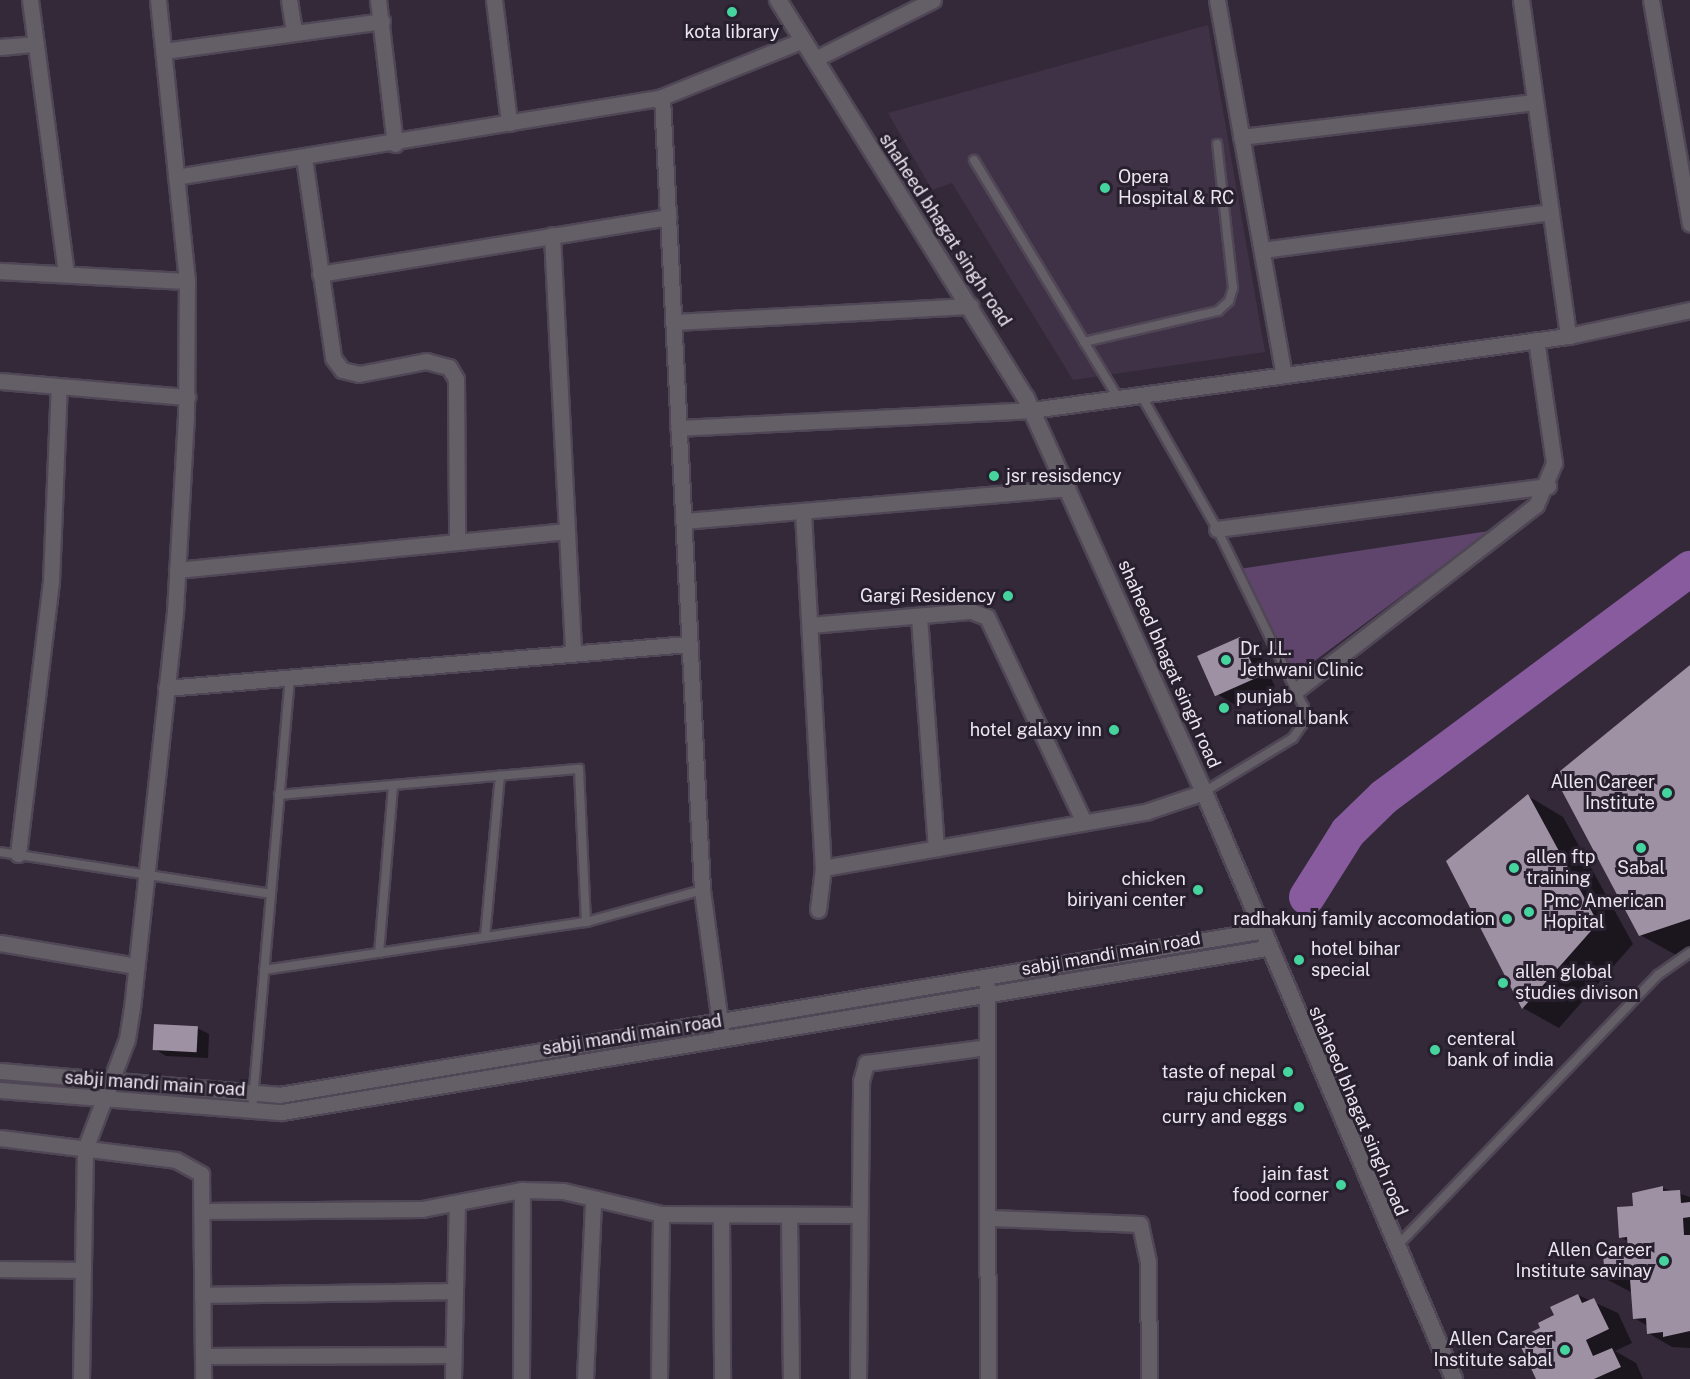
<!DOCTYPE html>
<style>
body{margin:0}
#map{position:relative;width:1690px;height:1379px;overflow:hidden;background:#332939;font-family:"Public Sans",sans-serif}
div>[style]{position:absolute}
.built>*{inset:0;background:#403246}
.green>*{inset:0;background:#5f446c}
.shadow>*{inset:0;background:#0007}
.river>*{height:36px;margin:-18px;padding:0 18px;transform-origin:18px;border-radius:18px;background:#875b9d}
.building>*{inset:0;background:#9e91a4;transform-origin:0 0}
.roads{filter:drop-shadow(2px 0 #504756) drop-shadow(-2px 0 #504756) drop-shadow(0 2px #504756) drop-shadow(0 -2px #504756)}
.service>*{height:8px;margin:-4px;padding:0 4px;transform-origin:4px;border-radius:4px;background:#645f67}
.minor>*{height:15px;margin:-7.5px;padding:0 7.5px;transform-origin:7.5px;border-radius:7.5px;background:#645f67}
.tertiary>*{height:16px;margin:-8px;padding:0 8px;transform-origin:8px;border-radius:8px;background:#645f67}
.dots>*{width:16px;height:16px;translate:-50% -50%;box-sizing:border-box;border:3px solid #29202f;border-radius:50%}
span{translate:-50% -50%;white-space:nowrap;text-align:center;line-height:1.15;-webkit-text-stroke:6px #29202f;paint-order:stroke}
.poi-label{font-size:18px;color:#ebe5ef}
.left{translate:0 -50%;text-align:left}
.right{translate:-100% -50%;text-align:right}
.street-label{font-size:18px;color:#ebe5ef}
</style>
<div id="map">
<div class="built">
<div style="clip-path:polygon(1208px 25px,1265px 352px,1073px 380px,952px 183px,932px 190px,888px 113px)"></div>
</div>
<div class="green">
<div style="clip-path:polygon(1489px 531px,1293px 677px,1239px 569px)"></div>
</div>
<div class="shadow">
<div style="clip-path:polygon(1240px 638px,1258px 649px,1275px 687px,1235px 705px,1217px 694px)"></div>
<div style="clip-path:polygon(1690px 667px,1690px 951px,1676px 955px,1640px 935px)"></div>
<div style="clip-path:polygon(1528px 796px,1563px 817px,1633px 944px,1559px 1028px,1523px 1008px,1448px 861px)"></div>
<div style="clip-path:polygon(197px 1028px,209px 1034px,208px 1058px,166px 1056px,155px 1049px)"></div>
<div style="clip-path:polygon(1663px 1188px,1690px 1197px,1690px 1348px,1672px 1347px,1648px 1333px,1648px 1326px,1634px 1318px,1633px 1293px,1606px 1279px,1630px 1253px,1629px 1242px,1620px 1237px,1634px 1207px)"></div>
<div style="clip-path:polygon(1578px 1295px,1618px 1313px,1632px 1343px,1615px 1351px,1636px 1363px,1643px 1379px,1538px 1379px,1535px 1342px)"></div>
</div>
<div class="river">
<div style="left:1307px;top:897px;width:77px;rotate:-57.8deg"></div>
<div style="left:1348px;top:832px;width:50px;rotate:-44.2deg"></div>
<div style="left:1384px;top:797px;width:382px;rotate:-36.7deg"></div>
</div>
<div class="building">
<div style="left:1240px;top:637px;width:44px;height:47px;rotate:66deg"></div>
<div style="clip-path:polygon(1690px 665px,1690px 919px,1639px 936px,1554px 776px)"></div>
<div style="clip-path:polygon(1528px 794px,1598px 923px,1522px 1009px,1446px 861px)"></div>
<div style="left:154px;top:1024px;width:44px;height:26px;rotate:3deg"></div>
<div style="clip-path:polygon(1663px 1186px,1663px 1191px,1680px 1190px,1681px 1203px,1690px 1202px,1690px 1217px,1683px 1218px,1684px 1235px,1690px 1235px,1690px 1331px,1663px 1337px,1663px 1332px,1647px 1334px,1646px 1318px,1633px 1319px,1630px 1279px,1605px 1280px,1603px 1253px,1628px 1251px,1627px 1237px,1619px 1238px,1617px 1207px,1633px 1206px,1632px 1193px)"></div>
<div style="clip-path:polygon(1578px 1294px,1582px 1303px,1594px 1298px,1609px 1329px,1586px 1340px,1593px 1356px,1612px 1348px,1621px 1367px,1594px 1379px,1536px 1379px,1521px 1347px,1533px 1341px,1529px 1333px,1540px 1328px,1538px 1323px,1554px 1315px,1550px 1307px)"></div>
</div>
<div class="roads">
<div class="service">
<div style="left:974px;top:160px;width:278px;rotate:58.8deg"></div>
<div style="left:1084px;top:342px;width:138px;rotate:-13deg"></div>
<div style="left:1218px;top:311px;width:15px;rotate:-42deg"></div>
<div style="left:1229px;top:301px;width:14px;rotate:-73deg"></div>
<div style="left:1233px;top:288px;width:145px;rotate:-96.3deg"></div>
<div style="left:1141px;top:395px;width:154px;rotate:60.4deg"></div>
<div style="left:1217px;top:529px;width:198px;rotate:64deg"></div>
<div style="left:1304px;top:707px;width:18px;rotate:96deg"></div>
<div style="left:1302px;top:725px;width:16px;rotate:125deg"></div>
<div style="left:1293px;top:738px;width:104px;rotate:148.8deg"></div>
<div style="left:279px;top:795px;width:301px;rotate:-5deg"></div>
<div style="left:579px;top:769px;width:153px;rotate:87.4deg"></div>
<div style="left:0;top:852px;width:274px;rotate:8.8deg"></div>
<div style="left:485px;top:937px;width:162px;rotate:-84.7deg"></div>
<div style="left:379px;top:953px;width:168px;rotate:-85.2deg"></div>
<div style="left:264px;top:970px;width:326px;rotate:-8.5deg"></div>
<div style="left:586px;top:922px;width:120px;rotate:-15.4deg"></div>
<div style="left:252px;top:1111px;width:435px;rotate:-85deg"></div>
<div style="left:1397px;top:1246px;width:376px;rotate:-46.1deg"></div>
<div style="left:1658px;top:975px;width:39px;rotate:-35deg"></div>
</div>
<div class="minor">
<div style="left:30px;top:0;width:276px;rotate:82.5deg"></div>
<div style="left:289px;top:0;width:32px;rotate:81deg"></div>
<div style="left:378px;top:0;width:145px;rotate:83.3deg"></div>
<div style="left:494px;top:0;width:124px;rotate:83deg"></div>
<div style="left:1217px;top:0;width:381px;rotate:79.9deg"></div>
<div style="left:1521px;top:0;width:339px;rotate:82deg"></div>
<div style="left:1651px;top:0;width:227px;rotate:80.1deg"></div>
<div style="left:0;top:47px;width:36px;rotate:-5deg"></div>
<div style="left:164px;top:51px;width:220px;rotate:-7.8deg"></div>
<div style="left:815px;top:59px;width:132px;rotate:-26.6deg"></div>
<div style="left:662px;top:97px;width:794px;rotate:87.11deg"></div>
<div style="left:702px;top:890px;width:142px;rotate:82.3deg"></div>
<div style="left:1241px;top:137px;width:296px;rotate:-6.8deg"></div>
<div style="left:304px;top:158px;width:202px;rotate:81.7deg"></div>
<div style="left:333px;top:358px;width:15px;rotate:53deg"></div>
<div style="left:342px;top:370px;width:17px;rotate:13deg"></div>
<div style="left:359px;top:374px;width:68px;rotate:-11deg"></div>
<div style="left:426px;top:361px;width:24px;rotate:15deg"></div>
<div style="left:449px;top:367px;width:14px;rotate:60deg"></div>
<div style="left:456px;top:379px;width:160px;rotate:89.6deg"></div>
<div style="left:176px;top:177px;width:493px;rotate:-9.3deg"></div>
<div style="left:662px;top:97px;width:152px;rotate:-22deg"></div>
<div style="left:552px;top:235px;width:419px;rotate:87.1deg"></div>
<div style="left:1262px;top:250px;width:291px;rotate:-7.5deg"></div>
<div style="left:0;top:271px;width:187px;rotate:3.1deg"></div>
<div style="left:320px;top:274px;width:353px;rotate:-9.3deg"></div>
<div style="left:673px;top:322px;width:298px;rotate:-3.1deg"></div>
<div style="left:0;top:381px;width:188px;rotate:4.9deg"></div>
<div style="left:678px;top:428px;width:354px;rotate:-2.9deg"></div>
<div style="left:1032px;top:410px;width:541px;rotate:-7.86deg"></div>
<div style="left:1568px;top:336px;width:125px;rotate:-12deg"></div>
<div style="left:803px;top:513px;width:356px;rotate:86.8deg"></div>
<div style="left:823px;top:868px;width:42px;rotate:96.8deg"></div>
<div style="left:684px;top:521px;width:385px;rotate:-4.9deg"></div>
<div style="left:1217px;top:529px;width:334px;rotate:-7.4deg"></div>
<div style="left:177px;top:570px;width:392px;rotate:-5.7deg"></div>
<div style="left:919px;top:617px;width:232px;rotate:85.8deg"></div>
<div style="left:810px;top:625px;width:162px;rotate:-5deg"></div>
<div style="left:971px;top:611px;width:17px;rotate:21deg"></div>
<div style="left:987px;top:617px;width:227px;rotate:64.7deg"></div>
<div style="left:166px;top:688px;width:524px;rotate:-4.82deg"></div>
<div style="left:1298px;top:689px;width:301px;rotate:-37.7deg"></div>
<div style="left:1536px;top:505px;width:46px;rotate:-66.8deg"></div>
<div style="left:1554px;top:463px;width:124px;rotate:-98.3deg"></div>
<div style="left:18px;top:854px;width:275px;rotate:-83.1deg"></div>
<div style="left:51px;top:581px;width:195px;rotate:-87.7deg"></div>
<div style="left:823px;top:868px;width:330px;rotate:-9.9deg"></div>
<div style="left:1148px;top:811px;width:59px;rotate:-18.7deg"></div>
<div style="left:0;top:943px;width:138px;rotate:9.6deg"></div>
<div style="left:987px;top:986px;width:393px;rotate:89.9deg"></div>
<div style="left:0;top:1071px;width:280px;rotate:4.9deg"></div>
<div style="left:279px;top:1095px;width:994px;rotate:-9.5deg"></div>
<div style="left:0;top:1090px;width:283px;rotate:4.5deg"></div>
<div style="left:282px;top:1112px;width:998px;rotate:-9.46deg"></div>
<div style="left:0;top:1138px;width:177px;rotate:7.1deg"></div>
<div style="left:176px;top:1160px;width:29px;rotate:29deg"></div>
<div style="left:201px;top:1174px;width:205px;rotate:89.4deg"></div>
<div style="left:205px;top:1211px;width:217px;rotate:-0.5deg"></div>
<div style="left:422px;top:1209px;width:102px;rotate:-10.8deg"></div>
<div style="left:522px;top:1190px;width:41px;rotate:1.4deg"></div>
<div style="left:563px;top:1191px;width:101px;rotate:13.2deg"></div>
<div style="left:661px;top:1214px;width:198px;rotate:0.3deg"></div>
<div style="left:789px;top:1217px;width:162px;rotate:89.3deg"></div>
<div style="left:721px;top:1218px;width:161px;rotate:89.6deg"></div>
<div style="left:991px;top:1218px;width:149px;rotate:2.3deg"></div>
<div style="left:1140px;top:1224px;width:39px;rotate:78deg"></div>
<div style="left:1148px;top:1262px;width:117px;rotate:89.5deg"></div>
<div style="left:0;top:1269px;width:81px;rotate:0.7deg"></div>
<div style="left:202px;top:1295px;width:250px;rotate:-0.9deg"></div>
<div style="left:203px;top:1356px;width:250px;rotate:-0.2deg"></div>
<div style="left:81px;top:1379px;width:230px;rotate:-89deg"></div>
<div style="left:85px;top:1149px;width:118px;rotate:-69.1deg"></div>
<div style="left:127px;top:1039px;width:31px;rotate:-81deg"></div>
<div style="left:132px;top:1008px;width:398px;rotate:-83.8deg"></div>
<div style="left:175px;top:612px;width:195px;rotate:-86.8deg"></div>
<div style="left:186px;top:417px;width:136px;rotate:-89.6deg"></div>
<div style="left:187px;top:281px;width:282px;rotate:-95.9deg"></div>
<div style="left:453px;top:1379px;width:174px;rotate:-88.7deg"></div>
<div style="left:521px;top:1379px;width:189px;rotate:-89.7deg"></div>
<div style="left:585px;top:1379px;width:179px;rotate:-87.4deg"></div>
<div style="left:659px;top:1379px;width:165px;rotate:-89.3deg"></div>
<div style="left:858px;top:1379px;width:298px;rotate:-89.4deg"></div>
<div style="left:861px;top:1081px;width:19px;rotate:-74deg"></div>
<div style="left:866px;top:1063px;width:122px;rotate:-7.5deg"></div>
</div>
<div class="tertiary">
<div style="left:778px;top:0;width:469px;rotate:58.1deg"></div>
<div style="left:1026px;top:398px;width:432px;rotate:65.7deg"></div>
<div style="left:1204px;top:792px;width:638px;rotate:66.93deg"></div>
</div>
</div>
<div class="dots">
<div style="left:732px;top:12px;background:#46d49e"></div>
<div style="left:1105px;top:188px;background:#46d49e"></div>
<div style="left:994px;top:476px;background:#46d49e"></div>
<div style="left:1008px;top:596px;background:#46d49e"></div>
<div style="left:1226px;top:660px;background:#46d49e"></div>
<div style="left:1224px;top:708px;background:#46d49e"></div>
<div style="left:1114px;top:730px;background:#46d49e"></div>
<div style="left:1667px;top:793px;background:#46d49e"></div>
<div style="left:1641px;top:848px;background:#46d49e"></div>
<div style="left:1514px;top:868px;background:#46d49e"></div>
<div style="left:1198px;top:890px;background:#46d49e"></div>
<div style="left:1529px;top:912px;background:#46d49e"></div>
<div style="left:1507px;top:919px;background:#46d49e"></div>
<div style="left:1299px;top:960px;background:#46d49e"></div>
<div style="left:1503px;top:983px;background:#46d49e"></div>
<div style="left:1435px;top:1050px;background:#46d49e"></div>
<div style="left:1288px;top:1072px;background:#46d49e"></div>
<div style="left:1299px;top:1107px;background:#46d49e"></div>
<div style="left:1341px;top:1185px;background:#46d49e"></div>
<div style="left:1664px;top:1261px;background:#46d49e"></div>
<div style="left:1565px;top:1350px;background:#46d49e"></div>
</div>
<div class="poi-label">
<span style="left:732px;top:32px">kota library</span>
<span class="left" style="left:1118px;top:188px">Opera<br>Hospital &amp; RC</span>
<span class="left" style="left:1006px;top:476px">jsr resisdency</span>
<span class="right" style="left:996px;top:596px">Gargi Residency</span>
<span class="left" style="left:1240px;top:660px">Dr. J.L.<br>Jethwani Clinic</span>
<span class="left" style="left:1236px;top:708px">punjab<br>national bank</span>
<span class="right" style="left:1102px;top:730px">hotel galaxy inn</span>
<span class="right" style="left:1655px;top:793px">Allen Career<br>Institute</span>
<span class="left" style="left:1526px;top:868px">allen ftp<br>training</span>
<span style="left:1641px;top:868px">Sabal</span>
<span class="right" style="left:1186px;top:890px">chicken<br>biriyani center</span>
<span class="left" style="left:1543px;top:912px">Pmc American<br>Hopital</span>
<span class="right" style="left:1495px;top:919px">radhakunj family accomodation</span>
<span class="left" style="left:1311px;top:960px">hotel bihar<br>special</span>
<span class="left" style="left:1515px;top:983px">allen global<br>studies divison</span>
<span class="left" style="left:1447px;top:1050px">centeral<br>bank of india</span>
<span class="right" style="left:1276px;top:1072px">taste of nepal</span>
<span class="right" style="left:1287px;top:1107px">raju chicken<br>curry and eggs</span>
<span class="right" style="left:1329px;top:1185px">jain fast<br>food corner</span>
<span class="right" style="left:1652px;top:1261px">Allen Career<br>Institute savinay</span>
<span class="right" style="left:1553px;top:1350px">Allen Career<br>Institute sabal</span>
</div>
<div class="street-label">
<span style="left:945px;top:230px;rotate:57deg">shaheed bhagat singh road</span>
<span style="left:1169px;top:664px;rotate:66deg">shaheed bhagat singh road</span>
<span style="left:1111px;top:954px;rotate:-10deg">sabji mandi main road</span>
<span style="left:632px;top:1035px;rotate:-9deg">sabji mandi main road</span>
<span style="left:155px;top:1084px;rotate:4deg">sabji mandi main road</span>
<span style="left:1358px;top:1111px;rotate:67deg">shaheed bhagat singh road</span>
</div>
</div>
